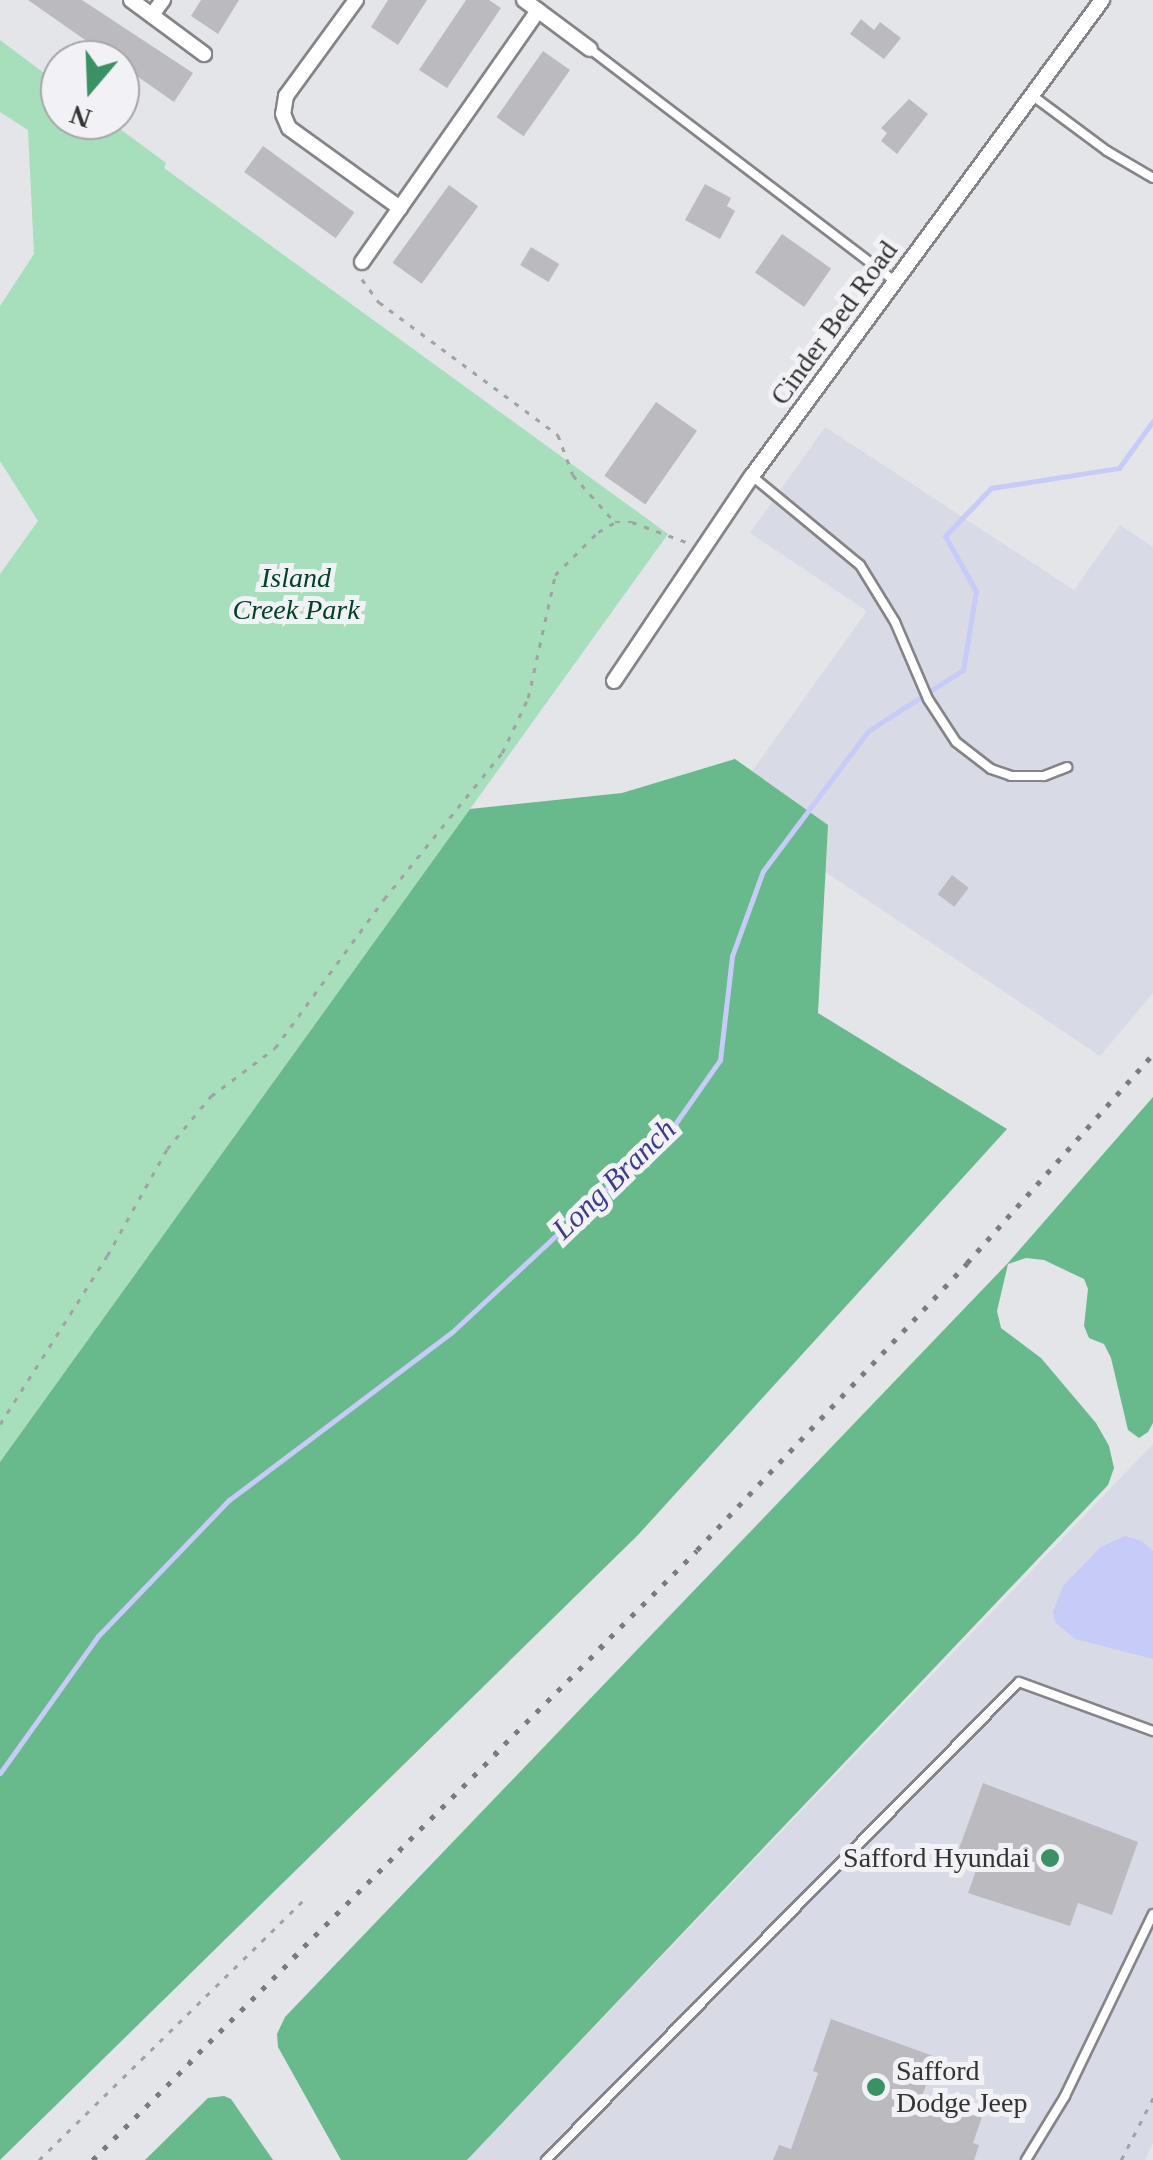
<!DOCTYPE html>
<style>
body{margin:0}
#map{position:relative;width:1153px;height:2160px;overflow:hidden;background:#e4e5e9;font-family:Georgia,serif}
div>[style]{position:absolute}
.built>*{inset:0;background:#d8dae5}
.green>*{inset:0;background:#a7dfbd}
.forest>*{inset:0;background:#68b98c}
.water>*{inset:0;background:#c6cbf8}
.stream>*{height:5px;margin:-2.5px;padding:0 2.5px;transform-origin:2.5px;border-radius:2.5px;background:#c6cbf8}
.building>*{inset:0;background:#bbbbbf;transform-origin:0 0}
.path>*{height:2.5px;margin-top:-1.25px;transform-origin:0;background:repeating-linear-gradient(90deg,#a1a2a4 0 5px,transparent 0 13px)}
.roads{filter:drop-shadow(2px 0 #858589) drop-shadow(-2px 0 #858589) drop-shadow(0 2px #858589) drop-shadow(0 -2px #858589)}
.lane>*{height:8px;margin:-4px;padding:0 4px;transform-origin:4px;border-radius:4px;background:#fff}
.street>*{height:14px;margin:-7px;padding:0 7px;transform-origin:7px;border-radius:7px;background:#fff}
.rail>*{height:5px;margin-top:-2.5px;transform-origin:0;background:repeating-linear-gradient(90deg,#7a7b7d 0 5px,transparent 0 15px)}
.dots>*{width:28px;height:28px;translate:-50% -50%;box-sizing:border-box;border:5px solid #f2f2f6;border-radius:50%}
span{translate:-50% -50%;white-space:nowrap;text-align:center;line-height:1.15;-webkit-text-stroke:10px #f2f2f6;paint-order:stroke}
.street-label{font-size:28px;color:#333334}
.park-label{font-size:28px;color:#004427;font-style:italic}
.poi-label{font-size:28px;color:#333334}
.right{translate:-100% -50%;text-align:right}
.left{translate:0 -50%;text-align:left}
.water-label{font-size:30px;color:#3d3b8f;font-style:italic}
.north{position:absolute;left:40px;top:40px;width:100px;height:100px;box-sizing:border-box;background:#f2f2f6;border:2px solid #a6a6a8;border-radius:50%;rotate:199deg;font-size:28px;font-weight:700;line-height:40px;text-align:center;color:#333334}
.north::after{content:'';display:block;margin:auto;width:35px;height:45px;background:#3b9164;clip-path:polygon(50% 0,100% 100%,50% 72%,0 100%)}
</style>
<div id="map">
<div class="built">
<div style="clip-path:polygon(825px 427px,1074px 590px,1120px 525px,1153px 547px,1153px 993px,1100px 1056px,727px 806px,867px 611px,750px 533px)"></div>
<div style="clip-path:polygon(1153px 1444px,1153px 2143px,1145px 2160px,467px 2160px)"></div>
</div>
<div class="green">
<div style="clip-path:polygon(0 40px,60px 85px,60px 120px,108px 120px,166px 163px,164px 168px,668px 534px,0 1462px,0 574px,38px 521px,0 461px,0 306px,34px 254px,28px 130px,0 112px)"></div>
</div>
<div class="forest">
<div style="clip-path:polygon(735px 759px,828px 825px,818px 1013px,1007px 1129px,638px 1535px,0 2160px,0 1462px,470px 809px,622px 793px)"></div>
<div style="clip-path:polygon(1153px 1097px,1153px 1423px,1148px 1432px,1139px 1438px,1128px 1430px,1111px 1358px,1104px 1344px,1089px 1338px,1084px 1326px,1088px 1289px,1084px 1279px,1044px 1260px,1026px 1258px,1008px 1264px,997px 1311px,1001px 1328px,1041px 1358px,1096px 1423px,1109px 1446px,1114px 1468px,1108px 1485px,467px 2160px,341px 2160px,278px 2047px,277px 2034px,285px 2017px,1007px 1264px)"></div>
<div style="clip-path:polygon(224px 2096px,231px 2099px,273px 2160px,145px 2160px,208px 2098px)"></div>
</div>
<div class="water">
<div style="clip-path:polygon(1125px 1536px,1142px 1541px,1153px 1551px,1153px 1659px,1075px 1639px,1055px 1622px,1053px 1612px,1063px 1586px,1101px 1547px)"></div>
</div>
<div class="stream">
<div style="left:0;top:1773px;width:168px;rotate:-54.4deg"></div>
<div style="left:98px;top:1636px;width:189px;rotate:-46.1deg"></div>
<div style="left:229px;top:1500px;width:278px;rotate:-37deg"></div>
<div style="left:451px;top:1333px;width:303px;rotate:-42.9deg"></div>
<div style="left:673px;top:1127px;width:82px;rotate:-55deg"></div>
<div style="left:720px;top:1060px;width:105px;rotate:-83.4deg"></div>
<div style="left:732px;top:956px;width:90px;rotate:-70deg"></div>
<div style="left:763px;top:871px;width:175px;rotate:-53.1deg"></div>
<div style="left:868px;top:731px;width:113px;rotate:-32.7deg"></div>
<div style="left:963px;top:670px;width:80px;rotate:-80.7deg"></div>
<div style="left:976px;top:591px;width:63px;rotate:-119.4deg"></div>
<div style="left:945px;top:536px;width:66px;rotate:-46.2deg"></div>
<div style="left:991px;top:488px;width:130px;rotate:-8.9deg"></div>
<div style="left:1119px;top:468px;width:58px;rotate:-54.1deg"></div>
</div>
<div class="building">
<div style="clip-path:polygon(28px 0,82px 0,193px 73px,174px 102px)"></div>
<div style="clip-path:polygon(201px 0,239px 0,218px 34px,191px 16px)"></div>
<div style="clip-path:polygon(388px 0,427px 0,398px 45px,371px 27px)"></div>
<div style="clip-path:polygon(466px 0,489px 0,501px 8px,447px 88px,419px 70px)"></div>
<div style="clip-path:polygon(861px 19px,874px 30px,880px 22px,901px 38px,884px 59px,850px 34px)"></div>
<div style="left:543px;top:51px;width:33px;height:81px;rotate:35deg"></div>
<div style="clip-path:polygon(909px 99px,928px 114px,897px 154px,881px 141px,887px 133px,881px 128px)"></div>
<div style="left:263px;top:146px;width:113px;height:32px;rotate:36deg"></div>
<div style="clip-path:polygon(705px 184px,731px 198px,727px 206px,735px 211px,720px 239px,685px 220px)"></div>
<div style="left:449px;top:185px;width:36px;height:96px;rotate:36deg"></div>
<div style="left:782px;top:234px;width:60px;height:47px;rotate:35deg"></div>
<div style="left:531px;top:247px;width:33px;height:21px;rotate:31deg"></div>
<div style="left:656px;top:402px;width:50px;height:90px;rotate:35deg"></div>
<div style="left:952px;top:875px;width:21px;height:24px;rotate:37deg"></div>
<div style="clip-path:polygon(983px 1783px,1138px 1842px,1112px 1915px,1078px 1903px,1070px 1926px,968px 1893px,979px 1862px,957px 1854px)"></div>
<div style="clip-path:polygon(831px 2019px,936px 2057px,922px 2096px,982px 2117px,973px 2143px,979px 2145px,974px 2160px,773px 2160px,779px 2145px,791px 2149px,818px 2073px,813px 2071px)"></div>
</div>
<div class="path">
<div style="left:362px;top:279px;width:29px;rotate:54deg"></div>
<div style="left:379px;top:302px;width:223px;rotate:36.6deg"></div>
<div style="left:558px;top:435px;width:43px;rotate:69.4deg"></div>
<div style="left:573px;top:475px;width:62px;rotate:48.3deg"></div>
<div style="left:0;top:1424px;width:199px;rotate:-57.5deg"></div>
<div style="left:107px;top:1256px;width:123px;rotate:-60.7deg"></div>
<div style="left:167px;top:1149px;width:69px;rotate:-50.3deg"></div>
<div style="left:211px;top:1096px;width:80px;rotate:-36.9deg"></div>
<div style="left:275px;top:1048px;width:185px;rotate:-53.8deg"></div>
<div style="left:384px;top:899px;width:188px;rotate:-51.1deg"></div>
<div style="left:502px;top:753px;width:61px;rotate:-64.7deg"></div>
<div style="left:528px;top:698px;width:126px;rotate:-77.6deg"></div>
<div style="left:555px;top:575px;width:61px;rotate:-45deg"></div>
<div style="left:598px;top:532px;width:20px;rotate:-30deg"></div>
<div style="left:615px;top:522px;width:17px"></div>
<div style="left:632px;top:522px;width:61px;rotate:20.2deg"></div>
<div style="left:39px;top:2160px;width:373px;rotate:-44.5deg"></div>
<div style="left:1121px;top:2160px;width:70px;rotate:-62.7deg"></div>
</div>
<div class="roads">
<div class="lane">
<div style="left:590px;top:49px;width:385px;rotate:37.3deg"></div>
<div style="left:1033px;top:96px;width:92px;rotate:36.6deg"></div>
<div style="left:1107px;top:151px;width:53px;rotate:30.4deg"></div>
<div style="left:752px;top:476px;width:140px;rotate:39.5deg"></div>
<div style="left:860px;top:565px;width:67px;rotate:58.4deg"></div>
<div style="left:895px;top:622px;width:84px;rotate:66.8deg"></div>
<div style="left:928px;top:699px;width:51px;rotate:56.9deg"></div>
<div style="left:956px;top:742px;width:44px;rotate:37.6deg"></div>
<div style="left:991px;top:769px;width:21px;rotate:19deg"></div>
<div style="left:1011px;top:776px;width:33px"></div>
<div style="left:1044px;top:776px;width:25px;rotate:-21deg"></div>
<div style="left:546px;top:2160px;width:672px;rotate:-45.3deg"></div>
<div style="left:1019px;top:1682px;width:143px;rotate:20.1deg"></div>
<div style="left:1026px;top:2160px;width:75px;rotate:-58.6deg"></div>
<div style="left:1065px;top:2096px;width:202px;rotate:-64.2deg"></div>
</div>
<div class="street">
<div style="left:131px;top:0;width:91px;rotate:36.5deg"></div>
<div style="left:356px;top:0;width:119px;rotate:126.1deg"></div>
<div style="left:286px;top:96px;width:18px;rotate:99deg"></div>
<div style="left:283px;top:114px;width:15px;rotate:67deg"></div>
<div style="left:289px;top:128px;width:137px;rotate:35.8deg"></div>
<div style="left:524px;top:0;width:82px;rotate:36.6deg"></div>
<div style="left:152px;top:15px;width:19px;rotate:-54deg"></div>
<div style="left:362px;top:262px;width:307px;rotate:-55deg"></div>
<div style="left:614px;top:681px;width:247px;rotate:-56.1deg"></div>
<div style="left:752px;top:476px;width:591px;rotate:-53.67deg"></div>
</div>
</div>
<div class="rail">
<div style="left:93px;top:2160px;width:858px;rotate:-45.28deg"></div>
<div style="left:697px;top:1550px;width:394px;rotate:-46.7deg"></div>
<div style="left:967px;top:1263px;width:280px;rotate:-48.3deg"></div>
</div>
<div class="dots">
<div style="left:1050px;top:1858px;background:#3b9164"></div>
<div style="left:876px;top:2087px;background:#3b9164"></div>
</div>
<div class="street-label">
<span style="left:834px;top:323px;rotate:-54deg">Cinder Bed Road</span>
</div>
<div class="park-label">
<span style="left:296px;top:594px">Island<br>Creek Park</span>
</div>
<div class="poi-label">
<span class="right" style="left:1030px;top:1858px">Safford Hyundai</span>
<span class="left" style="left:896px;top:2087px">Safford<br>Dodge Jeep</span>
</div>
<div class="water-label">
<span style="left:614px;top:1179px;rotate:-44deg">Long Branch</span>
</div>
<div class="north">N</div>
</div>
